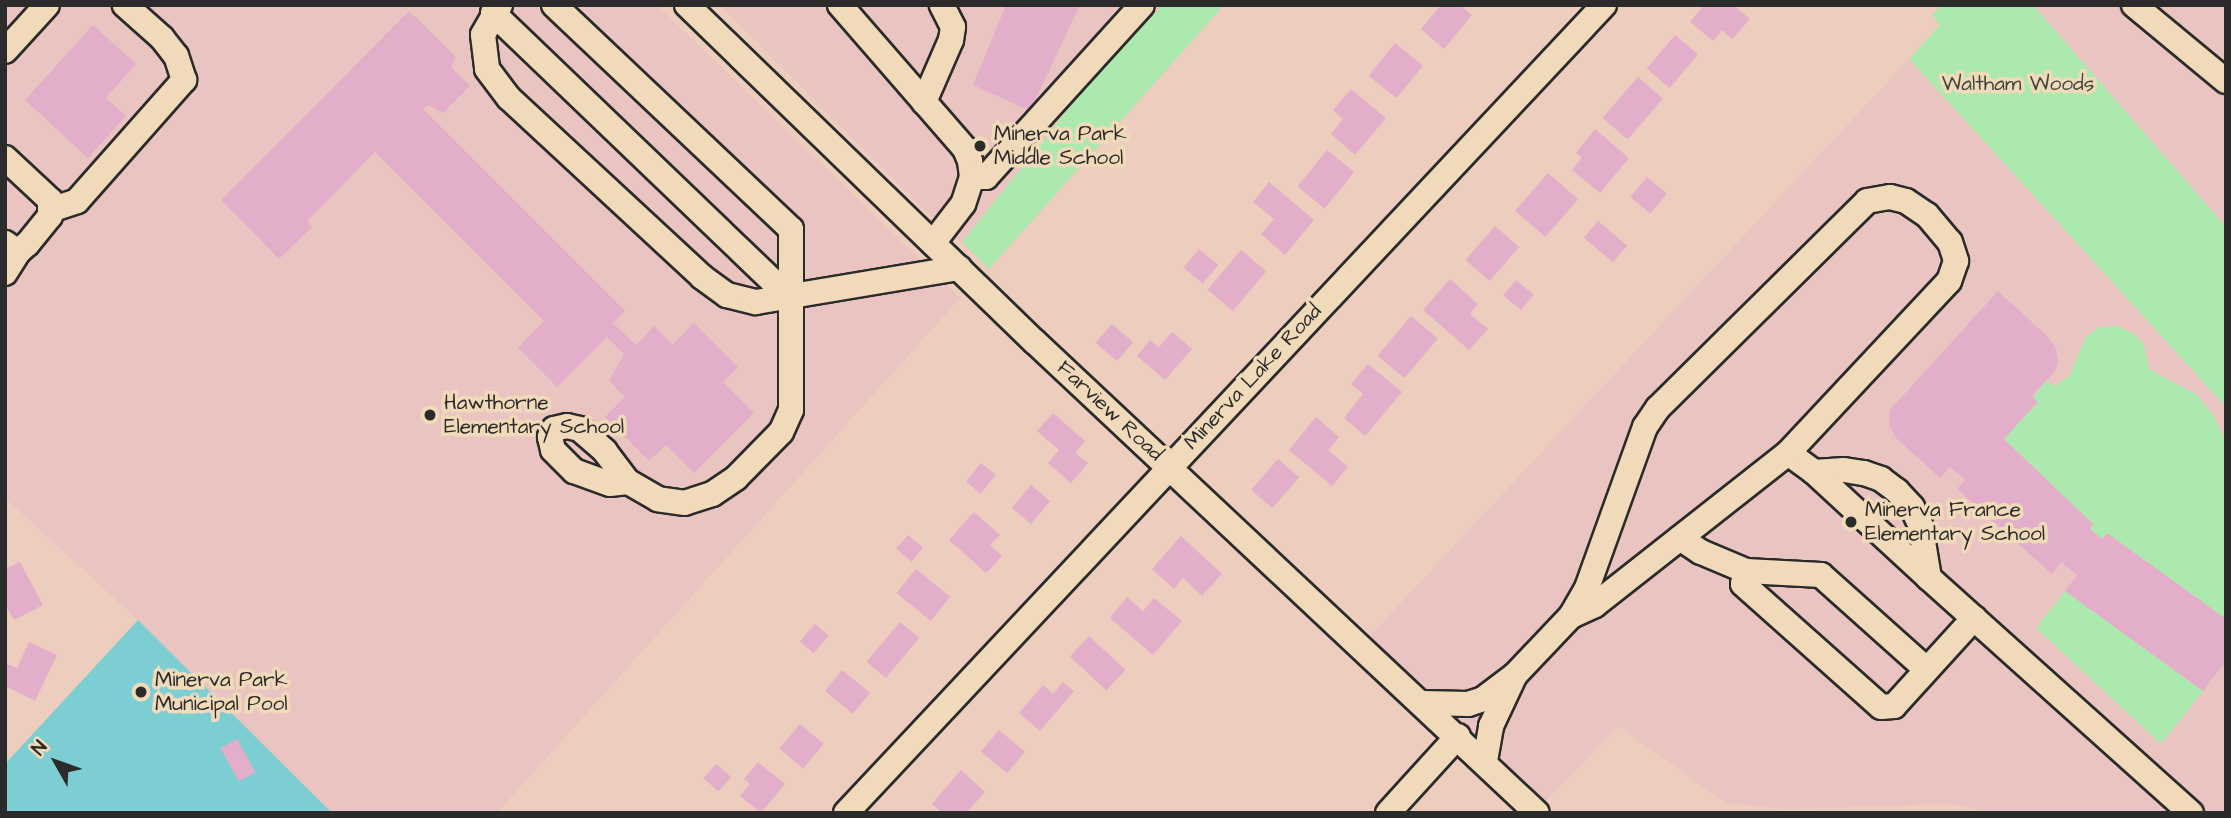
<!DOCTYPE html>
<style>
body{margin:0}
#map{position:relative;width:2231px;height:818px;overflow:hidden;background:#edcdbe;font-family:"Architects Daughter",sans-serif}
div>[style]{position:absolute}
.built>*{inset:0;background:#eac4c1}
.green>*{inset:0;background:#ace9af}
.water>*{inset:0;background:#7cced3}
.building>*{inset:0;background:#e3aec9;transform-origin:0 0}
.roads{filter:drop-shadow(2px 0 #2b2b2b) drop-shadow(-2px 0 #2b2b2b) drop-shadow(0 2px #2b2b2b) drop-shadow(0 -2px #2b2b2b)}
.minor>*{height:24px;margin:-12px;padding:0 12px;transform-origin:12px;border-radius:12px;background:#f1dab9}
.dots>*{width:19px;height:19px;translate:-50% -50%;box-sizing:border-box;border:4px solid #f1dab9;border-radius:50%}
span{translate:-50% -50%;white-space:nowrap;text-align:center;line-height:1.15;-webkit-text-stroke:7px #f1dab9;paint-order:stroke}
.park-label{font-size:21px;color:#3e483f}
.poi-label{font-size:21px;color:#2b2b2b}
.left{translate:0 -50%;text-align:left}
.street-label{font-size:21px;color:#2b2b2b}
.frame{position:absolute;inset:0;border:7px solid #2b2b2b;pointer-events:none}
.north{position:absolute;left:21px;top:727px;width:70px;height:70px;-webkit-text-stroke:5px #f1dab9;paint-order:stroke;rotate:310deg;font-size:19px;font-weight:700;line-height:28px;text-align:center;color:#2b2b2b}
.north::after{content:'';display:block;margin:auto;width:24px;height:32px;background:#2b2b2b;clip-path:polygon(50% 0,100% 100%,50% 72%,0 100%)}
</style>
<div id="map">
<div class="built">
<div style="clip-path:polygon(5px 5px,657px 5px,960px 298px,497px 813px,332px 813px,138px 620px,5px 498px)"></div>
<div style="clip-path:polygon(720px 5px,1224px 5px,989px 269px,925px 210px)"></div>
<div style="clip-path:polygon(2033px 5px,2226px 5px,2226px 227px,2226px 226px)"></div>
<div style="clip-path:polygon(1909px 59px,2226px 407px,2226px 813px,1992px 813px,1951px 804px,1787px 809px,1726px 803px,1618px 726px,1546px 801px,1369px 637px)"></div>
</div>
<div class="green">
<div style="clip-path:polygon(1163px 5px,1224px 5px,989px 269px,962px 242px,1090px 82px)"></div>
<div style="clip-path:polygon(1941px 5px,2033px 5px,2226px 227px,2226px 407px,1909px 59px,1940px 25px,1932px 15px)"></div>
<div style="clip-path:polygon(2117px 326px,2133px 333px,2144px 344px,2149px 369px,2197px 395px,2213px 415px,2225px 440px,2226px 619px,2107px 533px,2102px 539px,2090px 529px,2093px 524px,2004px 439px,2045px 381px,2055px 386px,2069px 376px,2086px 337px,2099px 327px)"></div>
<div style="clip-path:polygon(2065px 591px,2203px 691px,2161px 744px,2036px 628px)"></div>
</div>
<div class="water">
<div style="clip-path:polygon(138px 620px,332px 813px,5px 813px,5px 764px)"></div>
</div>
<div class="building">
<div style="clip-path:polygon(1006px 5px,1080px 5px,1030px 111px,973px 85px)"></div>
<div style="clip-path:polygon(1441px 5px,1460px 5px,1472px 15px,1444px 49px,1421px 29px)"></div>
<div style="clip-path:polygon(1704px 5px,1733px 5px,1750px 19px,1732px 39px,1722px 30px,1713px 41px,1690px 22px)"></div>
<div style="clip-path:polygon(409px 11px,456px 57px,451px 67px,470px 86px,443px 113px,428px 105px,423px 109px,625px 311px,613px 323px,636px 345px,654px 326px,673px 345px,694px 323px,738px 367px,723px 382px,754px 413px,694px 473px,666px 445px,649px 461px,605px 417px,625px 397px,609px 381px,624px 354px,607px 337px,557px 387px,518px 348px,544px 321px,375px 152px,307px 221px,312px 227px,279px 259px,221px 200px)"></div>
<div style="clip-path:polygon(93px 25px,136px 64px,106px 98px,126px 116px,88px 158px,25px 100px)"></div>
<div style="left:1675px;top:35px;width:30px;height:44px;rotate:40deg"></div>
<div style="left:1395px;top:43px;width:36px;height:42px;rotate:39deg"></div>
<div style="left:1638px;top:77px;width:33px;height:54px;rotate:41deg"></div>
<div style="clip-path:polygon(1351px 89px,1386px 118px,1355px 155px,1331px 134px,1343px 119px,1333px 110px)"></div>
<div style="clip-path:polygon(1595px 129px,1629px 158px,1600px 193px,1572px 170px,1582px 158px,1576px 153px)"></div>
<div style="left:1327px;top:150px;width:35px;height:47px;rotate:39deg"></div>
<div style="left:1548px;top:173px;width:40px;height:50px;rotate:41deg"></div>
<div style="left:1647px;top:177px;width:26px;height:26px;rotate:40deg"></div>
<div style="clip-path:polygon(1269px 182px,1314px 220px,1285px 255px,1261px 234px,1274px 219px,1253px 202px)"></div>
<div style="left:1598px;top:221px;width:38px;height:22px;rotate:40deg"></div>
<div style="left:1495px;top:226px;width:32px;height:45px;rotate:41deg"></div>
<div style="left:1199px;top:249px;width:25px;height:24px;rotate:40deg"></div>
<div style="left:1241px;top:250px;width:33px;height:52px;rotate:40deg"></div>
<div style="clip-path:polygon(1450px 279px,1478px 304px,1470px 314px,1488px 329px,1469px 350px,1423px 310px)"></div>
<div style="left:1516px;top:280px;width:23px;height:20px;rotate:40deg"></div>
<div style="clip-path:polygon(1998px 291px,2048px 337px,2056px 349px,2058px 362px,2055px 371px,2032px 396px,2038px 402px,2004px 439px,2093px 524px,2090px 529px,2102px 539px,2107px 533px,2226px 619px,2226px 661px,2203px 691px,2065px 591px,2077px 575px,2061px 562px,2052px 574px,1957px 489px,1965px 480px,1950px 467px,1940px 478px,1896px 438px,1889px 425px,1890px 410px)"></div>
<div style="left:1411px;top:316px;width:35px;height:52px;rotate:40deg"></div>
<div style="left:1112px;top:324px;width:28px;height:25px;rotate:41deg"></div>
<div style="clip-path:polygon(1172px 332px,1192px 349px,1165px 380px,1137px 356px,1150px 340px,1159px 347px)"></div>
<div style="clip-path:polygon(1368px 364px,1402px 392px,1365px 436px,1344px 418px,1363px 394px,1351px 384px)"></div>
<div style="clip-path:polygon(1053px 413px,1085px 441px,1075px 453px,1088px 463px,1071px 483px,1048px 463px,1059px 450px,1037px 431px)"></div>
<div style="clip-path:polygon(1316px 417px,1339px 437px,1328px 450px,1348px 467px,1332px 486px,1289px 450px)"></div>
<div style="left:1278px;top:459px;width:28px;height:41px;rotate:41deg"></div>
<div style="left:981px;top:463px;width:19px;height:24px;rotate:39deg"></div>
<div style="left:1031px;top:485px;width:25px;height:30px;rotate:40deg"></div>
<div style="clip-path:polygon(974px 512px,1000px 535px,990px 545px,1002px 556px,986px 573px,949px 540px)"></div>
<div style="left:908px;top:535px;width:20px;height:18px;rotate:41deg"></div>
<div style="clip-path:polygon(1181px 536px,1222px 574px,1202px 596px,1183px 578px,1174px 589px,1152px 569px)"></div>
<div style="clip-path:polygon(20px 562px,43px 605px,14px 620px,5px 604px,5px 569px)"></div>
<div style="left:916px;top:569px;width:44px;height:31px;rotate:39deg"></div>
<div style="clip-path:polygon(1127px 597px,1143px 611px,1154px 598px,1182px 621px,1153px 655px,1110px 618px)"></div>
<div style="left:900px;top:622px;width:25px;height:52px;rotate:40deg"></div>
<div style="left:815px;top:624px;width:18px;height:23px;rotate:41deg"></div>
<div style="left:1089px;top:636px;width:50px;height:28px;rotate:43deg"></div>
<div style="clip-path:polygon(29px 642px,57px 655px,35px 701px,5px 686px,5px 663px,17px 668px)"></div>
<div style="left:842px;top:670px;width:36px;height:27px;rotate:39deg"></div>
<div style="clip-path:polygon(1063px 682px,1074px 691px,1040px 731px,1019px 713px,1043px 685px,1053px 694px)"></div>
<div style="left:800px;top:724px;width:31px;height:32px;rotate:40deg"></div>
<div style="left:999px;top:730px;width:34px;height:28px;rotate:40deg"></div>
<div style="left:237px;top:739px;width:38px;height:19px;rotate:61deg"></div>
<div style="clip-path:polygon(758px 762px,785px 784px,761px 813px,740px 796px,750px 784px,744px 779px)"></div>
<div style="left:716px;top:764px;width:20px;height:19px;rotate:41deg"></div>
<div style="clip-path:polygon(961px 770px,985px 792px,966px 813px,942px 813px,932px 804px)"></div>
</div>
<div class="roads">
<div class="minor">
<div style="left:500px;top:5px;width:34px;rotate:120deg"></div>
<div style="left:483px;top:35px;width:34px;rotate:83deg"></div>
<div style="left:487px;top:69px;width:36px;rotate:53deg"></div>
<div style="left:509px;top:98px;width:263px;rotate:42.8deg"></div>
<div style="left:702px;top:277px;width:31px;rotate:36deg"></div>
<div style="left:727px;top:295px;width:30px;rotate:14deg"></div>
<div style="left:756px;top:302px;width:206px;rotate:-9.5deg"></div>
<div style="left:554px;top:5px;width:326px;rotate:43.4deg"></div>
<div style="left:791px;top:229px;width:181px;rotate:90deg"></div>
<div style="left:791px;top:410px;width:24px;rotate:114deg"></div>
<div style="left:781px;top:432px;width:64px;rotate:134.4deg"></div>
<div style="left:736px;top:478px;width:29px;rotate:146deg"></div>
<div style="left:712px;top:494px;width:28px;rotate:162deg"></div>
<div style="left:685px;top:503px;width:27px;rotate:-172deg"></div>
<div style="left:658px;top:499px;width:34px;rotate:-150deg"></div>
<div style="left:628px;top:482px;width:39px;rotate:-127deg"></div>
<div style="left:605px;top:451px;width:33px;rotate:-139deg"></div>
<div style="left:580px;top:429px;width:13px;rotate:-167deg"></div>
<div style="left:567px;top:426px;width:13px;rotate:167deg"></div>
<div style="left:554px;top:429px;width:9px;rotate:117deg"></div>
<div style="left:550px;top:437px;width:13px;rotate:77deg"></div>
<div style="left:553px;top:450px;width:30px;rotate:45deg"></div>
<div style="left:574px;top:471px;width:38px;rotate:20deg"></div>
<div style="left:610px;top:484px;width:18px;rotate:-6deg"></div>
<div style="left:687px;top:5px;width:484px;rotate:44.1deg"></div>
<div style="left:1035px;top:342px;width:688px;rotate:43.18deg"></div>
<div style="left:840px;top:5px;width:191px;rotate:49deg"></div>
<div style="left:965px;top:149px;width:13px;rotate:67deg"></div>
<div style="left:970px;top:161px;width:16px;rotate:83deg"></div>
<div style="left:972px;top:177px;width:28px;rotate:108deg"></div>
<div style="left:963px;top:204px;width:49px;rotate:127.6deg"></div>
<div style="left:2134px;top:5px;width:119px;rotate:39.6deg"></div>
<div style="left:493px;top:13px;width:410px;rotate:43.8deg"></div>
<div style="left:5px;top:51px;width:62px;rotate:-47.6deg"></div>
<div style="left:924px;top:102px;width:68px;rotate:-66.5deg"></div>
<div style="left:951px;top:40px;width:13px;rotate:-81deg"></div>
<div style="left:953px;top:27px;width:25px;rotate:-117deg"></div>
<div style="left:5px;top:158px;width:62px;rotate:43deg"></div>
<div style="left:50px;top:200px;width:16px;rotate:90deg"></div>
<div style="left:50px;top:216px;width:36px;rotate:129deg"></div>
<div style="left:27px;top:244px;width:12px;rotate:138deg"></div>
<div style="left:18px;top:252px;width:16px;rotate:-145deg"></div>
<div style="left:972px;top:177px;width:14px"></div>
<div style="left:986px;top:177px;width:232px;rotate:-47.8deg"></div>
<div style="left:50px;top:210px;width:28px;rotate:-18deg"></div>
<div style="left:77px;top:201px;width:162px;rotate:-48.5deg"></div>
<div style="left:184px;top:80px;width:25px;rotate:-108deg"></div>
<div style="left:176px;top:56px;width:23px;rotate:-128deg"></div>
<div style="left:162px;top:38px;width:50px;rotate:-138.3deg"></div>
<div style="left:5px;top:273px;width:25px;rotate:-58deg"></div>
<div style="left:1788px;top:453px;width:32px;rotate:36deg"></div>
<div style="left:1814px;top:472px;width:30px;rotate:-4deg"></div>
<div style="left:1844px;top:470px;width:20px;rotate:9deg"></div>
<div style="left:1864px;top:473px;width:18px;rotate:19deg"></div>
<div style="left:1881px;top:479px;width:20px;rotate:37deg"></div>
<div style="left:1897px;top:491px;width:22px;rotate:47deg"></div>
<div style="left:1912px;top:507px;width:19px;rotate:65deg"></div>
<div style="left:1920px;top:524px;width:55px;rotate:80.5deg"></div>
<div style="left:1929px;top:578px;width:352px;rotate:41.9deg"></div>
<div style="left:1814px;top:472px;width:156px;rotate:42.7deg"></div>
<div style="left:1680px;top:538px;width:25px;rotate:34deg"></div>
<div style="left:1701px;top:552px;width:49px;rotate:22.9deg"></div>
<div style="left:1926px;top:669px;width:141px;rotate:-138.2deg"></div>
<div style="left:1821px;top:575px;width:75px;rotate:-176.9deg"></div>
<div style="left:1746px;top:571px;width:13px;rotate:103deg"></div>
<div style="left:1743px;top:584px;width:185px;rotate:41.7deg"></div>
<div style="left:1881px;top:707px;width:13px;rotate:-4deg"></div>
<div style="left:1894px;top:706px;width:119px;rotate:-47.7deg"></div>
<div style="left:1423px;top:703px;width:45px;rotate:1.3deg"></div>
<div style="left:1468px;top:704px;width:16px;rotate:-18deg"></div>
<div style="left:1483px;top:699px;width:39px;rotate:-37deg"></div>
<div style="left:1514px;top:676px;width:83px;rotate:-46.5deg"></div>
<div style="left:1571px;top:616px;width:32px;rotate:-60deg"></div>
<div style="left:1587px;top:588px;width:171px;rotate:-70.2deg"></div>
<div style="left:1645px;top:427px;width:23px;rotate:-56deg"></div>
<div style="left:1658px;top:408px;width:294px;rotate:-44.7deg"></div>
<div style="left:1867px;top:201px;width:23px;rotate:-10deg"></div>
<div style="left:1890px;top:197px;width:16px;rotate:14deg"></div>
<div style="left:1906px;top:201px;width:25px;rotate:34deg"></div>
<div style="left:1927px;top:215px;width:35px;rotate:50deg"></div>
<div style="left:1950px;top:242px;width:20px;rotate:72deg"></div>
<div style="left:1956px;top:261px;width:21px;rotate:109deg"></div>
<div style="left:1949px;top:281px;width:236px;rotate:133.1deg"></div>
<div style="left:1788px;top:453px;width:246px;rotate:141.8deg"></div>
<div style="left:1595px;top:605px;width:26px;rotate:155deg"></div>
<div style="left:1485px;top:761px;width:36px;rotate:-80deg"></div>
<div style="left:1491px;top:726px;width:54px;rotate:-64.9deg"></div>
<div style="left:846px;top:813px;width:1108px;rotate:-46.83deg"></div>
<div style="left:1388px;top:813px;width:104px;rotate:-47.7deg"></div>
</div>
</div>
<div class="dots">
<div style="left:980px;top:146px;background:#2b2b2b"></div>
<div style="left:430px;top:415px;background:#2b2b2b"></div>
<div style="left:1851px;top:522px;background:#2b2b2b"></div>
<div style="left:141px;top:692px;background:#2b2b2b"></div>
</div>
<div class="park-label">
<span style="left:2018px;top:84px">Waltham Woods</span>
</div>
<div class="poi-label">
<span class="left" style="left:994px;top:146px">Minerva Park<br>Middle School</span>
<span class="left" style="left:444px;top:415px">Hawthorne<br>Elementary School</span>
<span class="left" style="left:1865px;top:522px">Minerva France<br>Elementary School</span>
<span class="left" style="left:155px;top:692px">Minerva Park<br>Municipal Pool</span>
</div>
<div class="street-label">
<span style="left:1253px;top:377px;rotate:-47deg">Minerva Lake Road</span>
<span style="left:1110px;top:411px;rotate:43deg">Farview Road</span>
</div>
<div class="frame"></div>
<div class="north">N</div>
</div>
